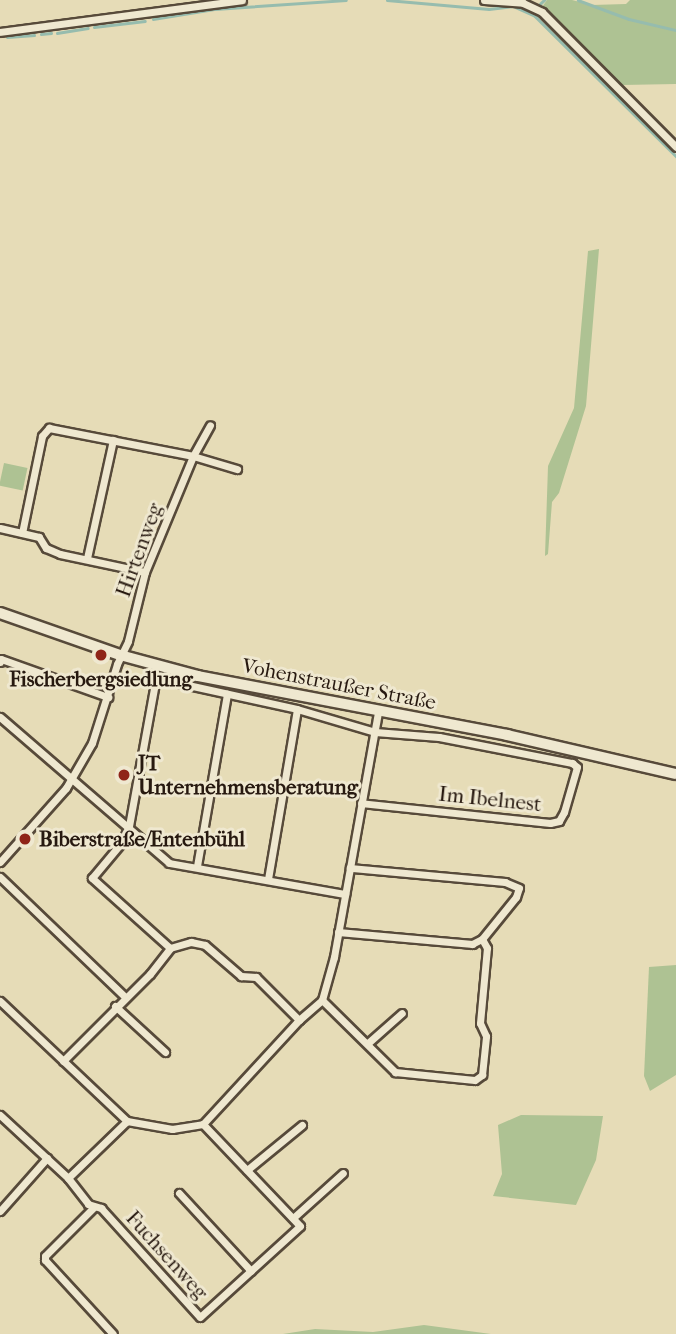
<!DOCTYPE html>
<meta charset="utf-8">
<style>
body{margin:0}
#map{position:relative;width:676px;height:1334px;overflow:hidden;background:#e6dcb7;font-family:"IM FELL French Canon",serif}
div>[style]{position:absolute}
.green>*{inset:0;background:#aec293;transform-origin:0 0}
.stream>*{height:2.5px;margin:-1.25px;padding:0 1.25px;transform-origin:1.25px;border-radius:1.25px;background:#96bcae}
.roads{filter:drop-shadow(2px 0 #574a3a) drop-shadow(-2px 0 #574a3a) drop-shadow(0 2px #574a3a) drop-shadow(0 -2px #574a3a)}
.minor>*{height:7px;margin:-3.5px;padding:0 3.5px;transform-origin:3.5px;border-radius:3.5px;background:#efe8d0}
.secondary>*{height:10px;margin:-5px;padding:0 5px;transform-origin:5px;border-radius:5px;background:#efe8d0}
.dots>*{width:19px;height:19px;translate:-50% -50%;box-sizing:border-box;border:4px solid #efe8d0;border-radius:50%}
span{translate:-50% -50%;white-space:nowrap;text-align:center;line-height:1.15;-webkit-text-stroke:6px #efe8d0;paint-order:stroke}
.street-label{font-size:21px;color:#271910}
.poi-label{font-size:21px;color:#271910;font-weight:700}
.left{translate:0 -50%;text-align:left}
</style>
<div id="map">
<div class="green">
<div style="clip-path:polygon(547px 0,572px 0,592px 5px,626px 4px,630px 0,676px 0,676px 84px,622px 85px,542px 7px)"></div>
<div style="clip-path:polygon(599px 249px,586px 406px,559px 493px,552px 502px,548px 554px,545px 556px,548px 466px,574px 408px,588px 251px)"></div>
<div style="left:4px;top:463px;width:24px;height:23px;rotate:12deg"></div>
<div style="clip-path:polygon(676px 965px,676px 1075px,650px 1091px,644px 1076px,649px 967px)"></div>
<div style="clip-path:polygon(521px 1115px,603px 1116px,596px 1160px,576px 1205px,493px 1196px,502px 1174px,498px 1125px)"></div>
<div style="clip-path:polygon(424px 1325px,491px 1334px,283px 1334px,315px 1329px,373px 1332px)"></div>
</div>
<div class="stream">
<div style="left:387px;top:0;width:102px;rotate:5deg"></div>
<div style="left:489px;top:9px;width:24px;rotate:-7deg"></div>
<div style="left:513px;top:6px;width:24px;rotate:24deg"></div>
<div style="left:535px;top:16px;width:199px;rotate:44.8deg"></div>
<div style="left:578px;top:0;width:54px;rotate:20.4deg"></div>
<div style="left:629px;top:19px;width:48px;rotate:13.2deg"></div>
<div style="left:540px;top:4px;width:6px;rotate:-45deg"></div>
<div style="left:153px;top:19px;width:63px;rotate:-9.2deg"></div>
<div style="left:215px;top:9px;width:131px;rotate:-3.9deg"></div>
<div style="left:94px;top:27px;width:51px;rotate:-6.7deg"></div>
<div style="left:57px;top:33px;width:31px;rotate:-9deg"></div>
<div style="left:41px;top:34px;width:10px;rotate:-6deg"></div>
<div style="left:0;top:37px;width:1px"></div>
<div style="left:7px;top:37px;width:27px;rotate:-4deg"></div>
</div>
<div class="roads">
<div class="minor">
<div style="left:484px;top:0;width:39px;rotate:4deg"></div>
<div style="left:523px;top:3px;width:21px;rotate:25deg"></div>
<div style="left:542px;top:12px;width:190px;rotate:45.2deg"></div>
<div style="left:0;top:32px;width:244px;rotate:-7.5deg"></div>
<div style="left:0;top:528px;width:40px;rotate:13deg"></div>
<div style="left:39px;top:537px;width:13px;rotate:58deg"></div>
<div style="left:46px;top:548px;width:15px;rotate:23deg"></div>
<div style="left:60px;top:554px;width:87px;rotate:12deg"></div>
<div style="left:22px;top:533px;width:99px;rotate:-78.3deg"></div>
<div style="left:42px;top:436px;width:11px;rotate:-49deg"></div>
<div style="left:49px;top:428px;width:147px;rotate:11deg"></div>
<div style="left:193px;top:456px;width:46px;rotate:16.5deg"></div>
<div style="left:87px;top:558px;width:121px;rotate:-77.6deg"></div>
<div style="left:0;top:662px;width:3px;rotate:-72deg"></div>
<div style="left:1px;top:659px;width:114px;rotate:19.6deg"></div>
<div style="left:0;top:717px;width:223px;rotate:40.8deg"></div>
<div style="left:169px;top:863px;width:179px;rotate:10deg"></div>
<div style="left:0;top:862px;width:99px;rotate:-48.3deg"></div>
<div style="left:66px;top:788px;width:52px;rotate:-60deg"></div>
<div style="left:92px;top:743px;width:83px;rotate:-72.4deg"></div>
<div style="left:117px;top:664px;width:25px;rotate:-64deg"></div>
<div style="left:128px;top:641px;width:71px;rotate:-76.2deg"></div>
<div style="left:145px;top:572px;width:126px;rotate:-67.5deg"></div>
<div style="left:193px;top:456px;width:35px;rotate:-61deg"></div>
<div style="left:197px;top:866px;width:175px;rotate:-80.1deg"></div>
<div style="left:0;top:877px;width:173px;rotate:43.8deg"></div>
<div style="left:268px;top:879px;width:172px;rotate:-80.3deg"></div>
<div style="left:338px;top:932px;width:135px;rotate:5.1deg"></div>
<div style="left:472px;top:944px;width:11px;rotate:-27deg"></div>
<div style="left:482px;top:939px;width:54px;rotate:-51deg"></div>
<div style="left:516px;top:897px;width:9px;rotate:-72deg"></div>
<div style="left:519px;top:888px;width:15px;rotate:-157deg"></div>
<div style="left:505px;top:882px;width:156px;rotate:-174.8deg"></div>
<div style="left:170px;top:948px;width:105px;rotate:-138.1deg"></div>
<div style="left:92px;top:878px;width:47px;rotate:-50.2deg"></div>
<div style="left:122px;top:842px;width:17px;rotate:-66deg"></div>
<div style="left:129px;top:826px;width:150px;rotate:-79.7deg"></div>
<div style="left:156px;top:678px;width:144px;rotate:12.4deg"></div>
<div style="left:297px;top:709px;width:81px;rotate:16.4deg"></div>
<div style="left:375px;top:732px;width:64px;rotate:4.5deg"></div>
<div style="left:439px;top:737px;width:136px;rotate:11.1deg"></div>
<div style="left:572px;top:763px;width:6px;rotate:39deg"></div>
<div style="left:577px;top:767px;width:47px;rotate:106.1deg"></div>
<div style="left:564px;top:812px;width:10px;rotate:119deg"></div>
<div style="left:559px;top:821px;width:9px;rotate:167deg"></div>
<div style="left:550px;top:823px;width:190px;rotate:-174deg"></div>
<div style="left:322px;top:1000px;width:103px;rotate:44.6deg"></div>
<div style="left:395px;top:1072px;width:80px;rotate:5.7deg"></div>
<div style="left:475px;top:1080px;width:9px;rotate:-36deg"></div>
<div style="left:482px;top:1075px;width:39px;rotate:-84deg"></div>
<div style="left:486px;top:1036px;width:14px;rotate:-115deg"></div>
<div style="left:480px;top:1023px;width:75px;rotate:-84.7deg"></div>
<div style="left:487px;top:948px;width:10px;rotate:-119deg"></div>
<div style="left:0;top:1001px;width:175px;rotate:43.4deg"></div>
<div style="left:127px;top:1121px;width:46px;rotate:10.1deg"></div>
<div style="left:172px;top:1129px;width:31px;rotate:-9deg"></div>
<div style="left:203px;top:1124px;width:142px;rotate:-47.3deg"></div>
<div style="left:299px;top:1020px;width:30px;rotate:-41deg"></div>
<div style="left:322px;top:1000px;width:45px;rotate:-74.4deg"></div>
<div style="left:334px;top:957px;width:249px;rotate:-79.8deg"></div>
<div style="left:115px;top:1006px;width:68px;rotate:42.6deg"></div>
<div style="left:368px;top:1043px;width:45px;rotate:-41.4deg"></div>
<div style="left:63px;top:1061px;width:123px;rotate:-45deg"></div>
<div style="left:150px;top:974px;width:33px;rotate:-52deg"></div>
<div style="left:170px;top:948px;width:22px;rotate:-16deg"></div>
<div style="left:191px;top:942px;width:14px;rotate:12deg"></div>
<div style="left:205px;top:945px;width:48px;rotate:40.7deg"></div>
<div style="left:241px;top:976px;width:15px;rotate:4deg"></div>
<div style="left:256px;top:977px;width:61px;rotate:45deg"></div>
<div style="left:0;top:1115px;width:93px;rotate:42.8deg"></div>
<div style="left:68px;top:1178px;width:33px;rotate:52deg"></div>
<div style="left:88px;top:1204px;width:14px;rotate:17deg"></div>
<div style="left:101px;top:1208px;width:147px;rotate:47.8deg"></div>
<div style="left:200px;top:1317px;width:135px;rotate:-42.3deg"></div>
<div style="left:300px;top:1226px;width:141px;rotate:-133.6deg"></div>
<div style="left:247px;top:1170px;width:71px;rotate:-39.3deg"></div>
<div style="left:68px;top:1178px;width:82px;rotate:-44deg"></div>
<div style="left:179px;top:1193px;width:106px;rotate:47.3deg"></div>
<div style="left:94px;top:1207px;width:69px;rotate:135deg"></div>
<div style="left:45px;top:1256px;width:4px;rotate:90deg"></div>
<div style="left:45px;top:1260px;width:100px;rotate:47.4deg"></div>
<div style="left:0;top:1211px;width:71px;rotate:-48.4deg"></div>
<div style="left:293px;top:1218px;width:67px;rotate:-42deg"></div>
</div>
<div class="secondary">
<div style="left:0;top:613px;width:127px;rotate:19.3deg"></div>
<div style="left:120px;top:655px;width:81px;rotate:15.1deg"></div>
<div style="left:198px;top:676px;width:315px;rotate:10.8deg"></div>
<div style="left:507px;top:735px;width:173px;rotate:13deg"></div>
</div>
</div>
<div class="dots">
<div style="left:101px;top:655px;background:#8f2418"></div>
<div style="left:124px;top:775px;background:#8f2418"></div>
<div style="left:25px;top:839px;background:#8f2418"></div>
</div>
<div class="street-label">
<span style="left:139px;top:550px;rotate:-70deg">Hirtenweg</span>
<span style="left:339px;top:684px;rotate:11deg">Vohenstraußer Straße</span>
<span style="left:490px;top:799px;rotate:6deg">Im Ibelnest</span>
<span style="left:167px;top:1255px;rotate:48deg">Fuchsenweg</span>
</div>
<div class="poi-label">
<span style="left:101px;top:679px">Fischerbergsiedlung</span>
<span class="left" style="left:138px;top:775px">JT<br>Unternehmensberatung</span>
<span class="left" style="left:39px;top:839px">Biberstraße/Entenbühl</span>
</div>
</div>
